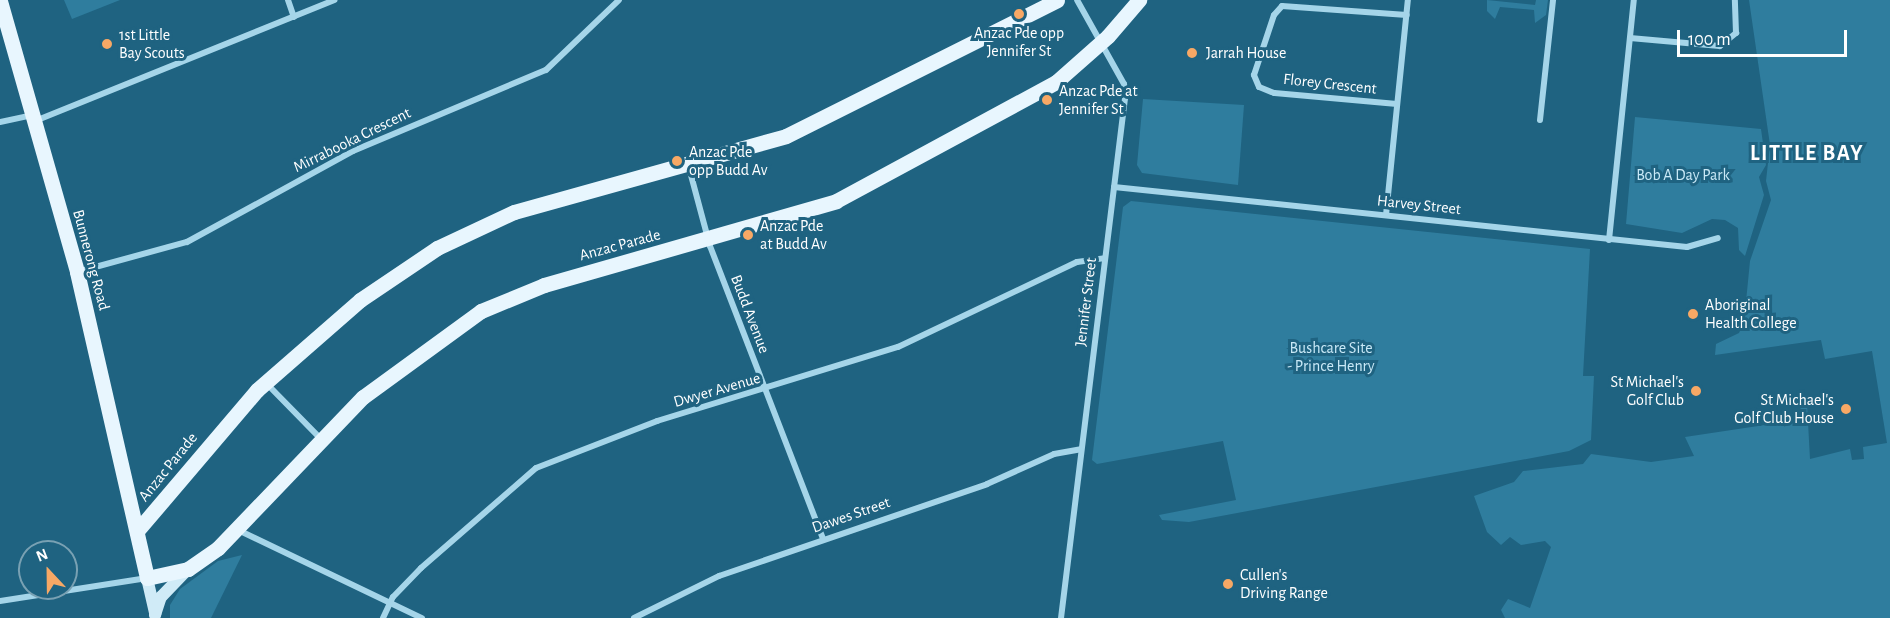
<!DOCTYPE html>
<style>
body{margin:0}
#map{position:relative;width:1890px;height:618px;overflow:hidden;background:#1f6381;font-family:"Alegreya Sans",sans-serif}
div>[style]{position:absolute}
.green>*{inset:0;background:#2f7d9e}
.street>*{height:6px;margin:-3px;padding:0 3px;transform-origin:3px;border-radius:3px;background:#a5d5e9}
.secondary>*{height:12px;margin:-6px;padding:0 6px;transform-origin:6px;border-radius:6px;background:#d0ebf7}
.primary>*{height:15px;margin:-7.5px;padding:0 7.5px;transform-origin:7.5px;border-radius:7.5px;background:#e8f6fe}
.dots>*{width:16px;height:16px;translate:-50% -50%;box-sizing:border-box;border:3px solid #1f6381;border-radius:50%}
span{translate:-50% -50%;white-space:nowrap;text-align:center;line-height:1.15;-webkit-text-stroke:6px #1f6381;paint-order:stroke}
.poi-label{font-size:16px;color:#fff}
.left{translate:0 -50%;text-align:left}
.right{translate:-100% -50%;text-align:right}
.street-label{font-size:16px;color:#fff}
.park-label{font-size:16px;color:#c9e9f7}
.district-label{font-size:22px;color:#fff;font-weight:700;letter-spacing:1.5px}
.north{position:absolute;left:18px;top:540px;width:60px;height:60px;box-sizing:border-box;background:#1f6381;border:2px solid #79a1b3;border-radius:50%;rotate:338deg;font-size:16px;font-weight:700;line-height:24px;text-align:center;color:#fff}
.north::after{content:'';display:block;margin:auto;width:21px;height:27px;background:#f7a865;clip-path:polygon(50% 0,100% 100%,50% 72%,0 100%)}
.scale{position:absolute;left:1677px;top:30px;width:170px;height:27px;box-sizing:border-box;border:3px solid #fff;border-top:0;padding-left:8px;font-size:18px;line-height:21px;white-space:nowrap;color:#fff;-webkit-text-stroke:4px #1f6381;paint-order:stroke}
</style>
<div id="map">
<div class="green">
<div style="clip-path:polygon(64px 0,120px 0,72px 19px)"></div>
<div style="clip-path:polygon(1487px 0,1535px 5px,1536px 0,1548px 0,1546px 15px,1535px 23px,1534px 10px,1500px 7px,1495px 19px,1487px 11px)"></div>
<div style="clip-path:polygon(1749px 0,1890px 0,1890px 618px,1505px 618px,1501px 610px,1508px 599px,1530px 608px,1551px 547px,1545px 541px,1521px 545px,1510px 537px,1501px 545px,1487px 532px,1474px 496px,1514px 482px,1523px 471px,1583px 464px,1591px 454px,1651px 462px,1694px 456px,1685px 437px,1778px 423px,1778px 417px,1790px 416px,1807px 404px,1810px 459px,1850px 449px,1852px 460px,1864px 459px,1863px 447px,1887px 443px,1872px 351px,1825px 359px,1821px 340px,1715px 355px,1716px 344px,1739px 333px,1744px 322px,1750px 261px,1771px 200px,1766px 181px,1770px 145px)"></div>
<div style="clip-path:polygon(1143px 99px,1244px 105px,1238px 185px,1142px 173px,1137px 165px)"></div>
<div style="clip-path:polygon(1635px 117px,1761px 129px,1766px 165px,1759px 177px,1764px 195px,1745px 256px,1739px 250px,1738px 228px,1725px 220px,1712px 219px,1682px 233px,1626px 224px)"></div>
<div style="clip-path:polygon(1131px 201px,1590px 249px,1583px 376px,1594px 376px,1591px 440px,1569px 451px,1189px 522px,1162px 520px,1159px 515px,1236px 500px,1223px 441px,1097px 464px,1092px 460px,1123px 207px)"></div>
<div style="clip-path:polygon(242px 555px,211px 618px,170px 618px,170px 605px,180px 589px,218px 561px)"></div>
</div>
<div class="street">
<div style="left:288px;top:0;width:18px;rotate:71deg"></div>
<div style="left:1630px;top:38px;width:90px;rotate:5.1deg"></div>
<div style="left:1720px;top:46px;width:21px;rotate:-39deg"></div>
<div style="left:1736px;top:33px;width:33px;rotate:-92deg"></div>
<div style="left:1397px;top:104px;width:123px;rotate:-174.9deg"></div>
<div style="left:1274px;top:93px;width:16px;rotate:-158deg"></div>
<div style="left:1259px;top:87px;width:13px;rotate:-113deg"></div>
<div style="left:1254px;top:75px;width:63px;rotate:-71.6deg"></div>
<div style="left:1274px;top:15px;width:12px;rotate:-48deg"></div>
<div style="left:1282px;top:6px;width:125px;rotate:4.1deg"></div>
<div style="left:1540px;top:120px;width:121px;rotate:-83.8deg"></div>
<div style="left:35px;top:121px;width:323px;rotate:-22deg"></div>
<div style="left:0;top:122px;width:33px;rotate:-12deg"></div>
<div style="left:688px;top:164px;width:85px;rotate:75deg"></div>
<div style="left:710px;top:246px;width:314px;rotate:68.9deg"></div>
<div style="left:1114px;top:187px;width:576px;rotate:5.98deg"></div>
<div style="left:1687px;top:247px;width:32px;rotate:-16deg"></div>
<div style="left:1386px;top:215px;width:216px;rotate:-84.2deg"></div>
<div style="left:1609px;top:240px;width:241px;rotate:-84.1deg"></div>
<div style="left:77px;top:272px;width:114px;rotate:-15.3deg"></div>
<div style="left:187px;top:242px;width:189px;rotate:-28.7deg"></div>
<div style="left:353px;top:151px;width:209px;rotate:-22.8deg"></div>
<div style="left:546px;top:70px;width:101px;rotate:-43.8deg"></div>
<div style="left:267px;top:384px;width:74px;rotate:45.5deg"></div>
<div style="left:238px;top:530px;width:204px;rotate:25.6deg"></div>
<div style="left:0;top:601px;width:149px;rotate:-8.9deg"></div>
<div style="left:383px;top:618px;width:23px;rotate:-65deg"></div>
<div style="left:393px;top:597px;width:40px;rotate:-46deg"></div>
<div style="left:421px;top:568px;width:152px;rotate:-41deg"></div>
<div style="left:536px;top:468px;width:130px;rotate:-21.2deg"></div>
<div style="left:657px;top:421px;width:252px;rotate:-17.1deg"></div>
<div style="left:898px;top:347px;width:198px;rotate:-25.4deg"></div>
<div style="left:1077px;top:262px;width:28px;rotate:-8deg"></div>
<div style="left:634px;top:618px;width:95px;rotate:-26.3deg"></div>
<div style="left:719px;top:576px;width:283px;rotate:-18.9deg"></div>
<div style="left:987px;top:484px;width:73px;rotate:-24.1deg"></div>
<div style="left:1054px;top:454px;width:27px;rotate:-10deg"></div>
<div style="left:1061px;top:618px;width:524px;rotate:-82.98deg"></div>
<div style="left:1125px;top:98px;width:14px;rotate:-94deg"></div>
<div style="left:1124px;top:84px;width:96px;rotate:-119.2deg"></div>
</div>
<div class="secondary">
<div style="left:147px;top:578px;width:37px;rotate:77deg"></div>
<div style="left:155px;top:615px;width:19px;rotate:-72deg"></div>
<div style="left:161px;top:597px;width:39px;rotate:-46deg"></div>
</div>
<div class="primary">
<div style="left:0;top:1px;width:282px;rotate:74.1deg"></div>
<div style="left:77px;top:272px;width:314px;rotate:77.1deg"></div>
<div style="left:147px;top:578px;width:42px;rotate:-12.4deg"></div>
<div style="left:188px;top:569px;width:37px;rotate:-35deg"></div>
<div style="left:218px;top:548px;width:209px;rotate:-46.2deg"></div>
<div style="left:363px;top:397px;width:146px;rotate:-36.1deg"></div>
<div style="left:481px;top:311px;width:68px;rotate:-22.4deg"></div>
<div style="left:544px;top:285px;width:304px;rotate:-16deg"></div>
<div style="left:836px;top:201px;width:250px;rotate:-28.4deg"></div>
<div style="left:1056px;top:82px;width:69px;rotate:-41.5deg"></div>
<div style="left:1108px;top:36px;width:48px;rotate:-49.3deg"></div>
<div style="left:137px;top:531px;width:185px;rotate:-49.6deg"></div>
<div style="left:257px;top:390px;width:137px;rotate:-41.1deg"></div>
<div style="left:360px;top:300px;width:93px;rotate:-34deg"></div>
<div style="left:437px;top:248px;width:85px;rotate:-25.1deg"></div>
<div style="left:514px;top:212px;width:282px;rotate:-15.6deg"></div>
<div style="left:786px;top:136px;width:303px;rotate:-26.6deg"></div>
</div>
<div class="dots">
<div style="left:1019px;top:14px;background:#f7a865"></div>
<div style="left:107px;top:44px;background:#f7a865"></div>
<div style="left:1192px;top:53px;background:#f7a865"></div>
<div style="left:1047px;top:100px;background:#f7a865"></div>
<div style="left:677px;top:161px;background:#f7a865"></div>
<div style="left:748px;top:235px;background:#f7a865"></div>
<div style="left:1693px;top:314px;background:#f7a865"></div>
<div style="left:1696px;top:391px;background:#f7a865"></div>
<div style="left:1846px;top:409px;background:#f7a865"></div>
<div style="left:1228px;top:584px;background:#f7a865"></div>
</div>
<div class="poi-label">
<span style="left:1019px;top:42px">Anzac Pde opp<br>Jennifer St</span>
<span class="left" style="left:119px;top:44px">1st Little<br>Bay Scouts</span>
<span class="left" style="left:1206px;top:53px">Jarrah House</span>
<span class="left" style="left:1059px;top:100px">Anzac Pde at<br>Jennifer St</span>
<span class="left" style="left:689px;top:161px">Anzac Pde<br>opp Budd Av</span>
<span class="left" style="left:760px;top:235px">Anzac Pde<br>at Budd Av</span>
<span class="left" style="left:1705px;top:314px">Aboriginal<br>Health College</span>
<span class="right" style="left:1684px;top:391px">St Michael's<br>Golf Club</span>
<span class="right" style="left:1834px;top:409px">St Michael's<br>Golf Club House</span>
<span class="left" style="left:1240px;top:584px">Cullen's<br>Driving Range</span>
</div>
<div class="street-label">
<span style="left:1330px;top:84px;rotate:6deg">Florey Crescent</span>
<span style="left:352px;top:140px;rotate:-26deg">Mirrabooka Crescent</span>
<span style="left:1419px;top:205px;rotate:6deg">Harvey Street</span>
<span style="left:620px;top:245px;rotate:-15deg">Anzac Parade</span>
<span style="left:91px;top:260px;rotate:75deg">Bunnerong Road</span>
<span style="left:1086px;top:302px;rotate:-83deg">Jennifer Street</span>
<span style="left:750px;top:314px;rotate:69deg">Budd Avenue</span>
<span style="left:717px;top:390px;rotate:-16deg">Dwyer Avenue</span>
<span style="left:168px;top:467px;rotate:-51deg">Anzac Parade</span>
<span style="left:851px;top:515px;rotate:-19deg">Dawes Street</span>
</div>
<div class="park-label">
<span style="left:1683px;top:175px">Bob A Day Park</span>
<span style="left:1331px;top:357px">Bushcare Site<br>- Prince Henry</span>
</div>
<div class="district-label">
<span style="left:1807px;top:154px">LITTLE BAY</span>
</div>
<div class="north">N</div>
<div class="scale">100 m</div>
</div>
